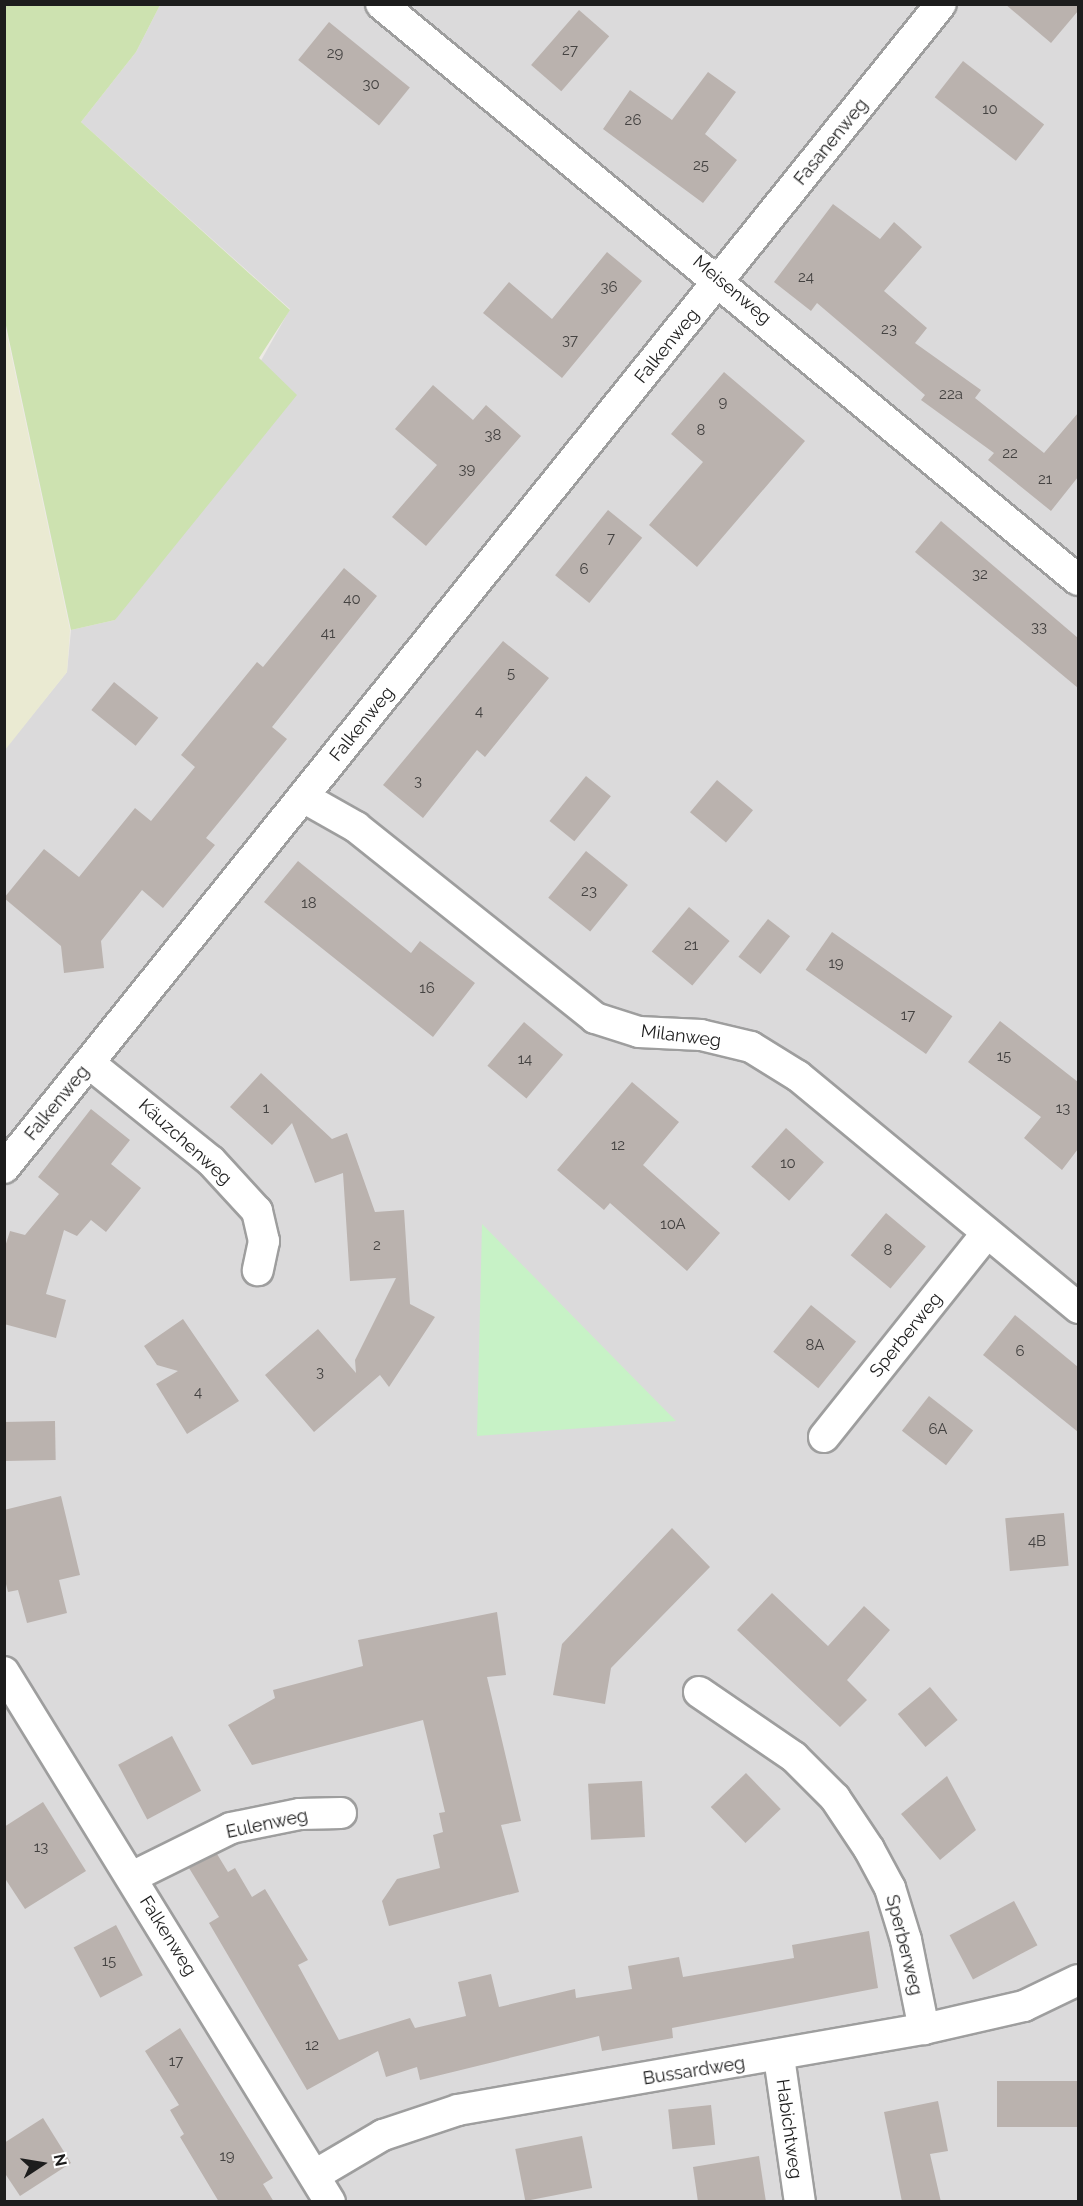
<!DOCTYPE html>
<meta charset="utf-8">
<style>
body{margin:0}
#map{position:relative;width:1083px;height:2206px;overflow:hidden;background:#edeae5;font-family:Raleway,sans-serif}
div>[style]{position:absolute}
.residential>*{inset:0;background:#dbdadb}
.farmland>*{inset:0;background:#eaead2}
.grass>*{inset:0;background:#cde2b0}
.park>*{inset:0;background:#c7f2c6}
.building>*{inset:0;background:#bab2ae;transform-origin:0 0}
.roads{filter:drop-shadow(2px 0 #9e9e9e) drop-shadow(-2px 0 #9e9e9e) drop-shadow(0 2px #9e9e9e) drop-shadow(0 -2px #9e9e9e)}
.street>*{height:30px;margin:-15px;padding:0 15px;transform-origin:15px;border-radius:15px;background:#fff}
span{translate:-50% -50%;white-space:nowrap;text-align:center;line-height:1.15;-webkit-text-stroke:5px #fff;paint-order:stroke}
.number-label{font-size:15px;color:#444241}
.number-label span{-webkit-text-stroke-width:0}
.street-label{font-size:18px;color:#1d1d1d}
.frame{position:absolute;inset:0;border:6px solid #1d1d1d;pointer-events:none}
.north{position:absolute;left:12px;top:2134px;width:60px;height:60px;-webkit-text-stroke:4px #fff;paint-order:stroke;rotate:78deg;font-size:16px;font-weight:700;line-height:24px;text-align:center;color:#1d1d1d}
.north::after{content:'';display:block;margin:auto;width:21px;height:27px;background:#1d1d1d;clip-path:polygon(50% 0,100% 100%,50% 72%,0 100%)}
</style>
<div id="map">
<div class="residential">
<div style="clip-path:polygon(160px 5px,1078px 5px,1078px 2201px,5px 2201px,4px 750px,67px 672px,71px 630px,115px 620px,290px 309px,81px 122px,136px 52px)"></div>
</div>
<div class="farmland">
<div style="clip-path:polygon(4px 321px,70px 630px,67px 672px,5px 750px)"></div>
</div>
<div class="grass">
<div style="clip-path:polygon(4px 5px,160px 5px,136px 52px,81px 122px,290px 310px,259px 358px,297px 395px,115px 620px,71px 630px,5px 321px)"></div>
</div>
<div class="park">
<div style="clip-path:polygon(482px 1224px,676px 1421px,477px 1436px)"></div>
</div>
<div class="building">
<div style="clip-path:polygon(1005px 4px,1078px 4px,1078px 11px,1051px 43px)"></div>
<div style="left:579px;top:10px;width:40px;height:73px;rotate:41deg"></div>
<div style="left:329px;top:22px;width:104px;height:49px;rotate:39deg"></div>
<div style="left:963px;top:61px;width:103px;height:46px;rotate:38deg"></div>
<div style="clip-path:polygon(708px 72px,736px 92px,705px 134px,737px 160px,703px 203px,603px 129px,630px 90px,672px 120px)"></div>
<div style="clip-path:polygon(833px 204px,880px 239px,894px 222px,922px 247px,884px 291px,927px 328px,915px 343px,981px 390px,975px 398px,1044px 453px,1078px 413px,1078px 477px,1051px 511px,988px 460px,994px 453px,921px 400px,925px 395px,817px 303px,811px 311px,774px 282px)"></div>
<div style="clip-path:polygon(607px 252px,642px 281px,562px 378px,483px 313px,509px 282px,552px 319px)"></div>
<div style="clip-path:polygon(724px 372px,805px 441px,697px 567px,649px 525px,703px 462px,671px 434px)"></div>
<div style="clip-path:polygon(433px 385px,473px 420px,486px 405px,521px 436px,426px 546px,392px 517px,437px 465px,395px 429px)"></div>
<div style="left:608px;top:510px;width:44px;height:84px;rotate:39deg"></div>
<div style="clip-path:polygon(941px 521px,1078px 638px,1078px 688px,915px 552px)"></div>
<div style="clip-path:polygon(344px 568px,377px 596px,272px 727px,287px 739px,206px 838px,215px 845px,163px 908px,142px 890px,101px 941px,104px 968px,64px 973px,61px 946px,4px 898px,44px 849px,79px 877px,135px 808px,151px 821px,195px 767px,181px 755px,257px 662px,263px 667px)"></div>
<div style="clip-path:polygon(503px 641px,549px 678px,485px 757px,477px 750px,423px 818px,383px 785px)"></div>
<div style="left:114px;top:682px;width:57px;height:36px;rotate:39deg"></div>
<div style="left:586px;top:776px;width:32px;height:58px;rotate:39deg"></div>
<div style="left:717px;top:780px;width:47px;height:42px;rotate:40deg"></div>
<div style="left:586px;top:851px;width:54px;height:60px;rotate:39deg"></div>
<div style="clip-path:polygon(298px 861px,411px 953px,420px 941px,475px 983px,433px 1037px,264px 902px)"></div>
<div style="left:689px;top:907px;width:53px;height:58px;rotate:40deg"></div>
<div style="left:768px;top:919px;width:28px;height:48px;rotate:38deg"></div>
<div style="left:832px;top:932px;width:147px;height:46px;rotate:35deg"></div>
<div style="clip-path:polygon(1000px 1021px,1078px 1082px,1078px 1149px,1062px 1170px,1024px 1138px,1041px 1117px,968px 1062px)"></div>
<div style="left:524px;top:1022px;width:51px;height:57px;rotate:40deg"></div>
<div style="clip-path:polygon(261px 1073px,332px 1139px,347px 1133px,375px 1212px,404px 1210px,410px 1304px,435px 1317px,389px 1387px,380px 1375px,314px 1432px,265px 1375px,318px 1329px,356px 1373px,355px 1360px,396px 1278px,350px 1281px,343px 1173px,315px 1183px,292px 1123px,272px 1145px,230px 1107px)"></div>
<div style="clip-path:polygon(632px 1082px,679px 1122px,643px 1165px,720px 1233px,687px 1271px,610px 1203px,604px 1210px,557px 1170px)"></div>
<div style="clip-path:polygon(91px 1109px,130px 1140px,111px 1164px,141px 1188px,106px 1232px,91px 1220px,77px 1236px,64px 1230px,46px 1294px,66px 1300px,56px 1338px,4px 1324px,4px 1250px,10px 1231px,25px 1235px,59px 1194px,38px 1177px)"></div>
<div style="left:786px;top:1128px;width:51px;height:52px;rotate:42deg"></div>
<div style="left:886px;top:1213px;width:52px;height:55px;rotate:40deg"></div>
<div style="left:811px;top:1305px;width:58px;height:60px;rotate:39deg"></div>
<div style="clip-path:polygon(1015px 1315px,1078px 1367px,1078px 1432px,983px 1355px)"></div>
<div style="clip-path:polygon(183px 1319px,239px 1401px,187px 1434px,156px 1384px,178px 1371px,157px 1365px,144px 1346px)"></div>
<div style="left:929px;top:1396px;width:56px;height:44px;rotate:38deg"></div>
<div style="left:55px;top:1421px;width:39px;height:51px;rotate:89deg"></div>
<div style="clip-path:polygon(61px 1496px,80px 1575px,59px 1580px,67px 1613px,27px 1623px,18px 1590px,8px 1592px,4px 1576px,4px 1510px)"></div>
<div style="left:1064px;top:1513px;width:53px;height:59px;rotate:85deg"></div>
<div style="clip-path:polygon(672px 1528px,710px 1567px,611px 1668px,605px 1704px,553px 1695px,562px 1644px)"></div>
<div style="clip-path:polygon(772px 1593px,828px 1646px,864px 1606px,890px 1630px,847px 1680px,867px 1700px,840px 1727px,737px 1630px)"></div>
<div style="clip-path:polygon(497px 1612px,506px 1675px,487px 1677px,521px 1821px,501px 1825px,519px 1892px,389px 1926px,382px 1901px,397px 1879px,440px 1868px,433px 1835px,443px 1832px,439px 1813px,445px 1812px,423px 1720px,252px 1765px,228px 1725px,275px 1698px,273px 1690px,363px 1666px,358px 1640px)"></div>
<div style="left:930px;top:1687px;width:43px;height:42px;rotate:50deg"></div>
<div style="left:172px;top:1736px;width:62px;height:61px;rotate:62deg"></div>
<div style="left:746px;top:1773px;width:50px;height:49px;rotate:46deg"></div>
<div style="clip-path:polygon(947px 1776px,976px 1830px,940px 1860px,901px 1814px)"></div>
<div style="left:642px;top:1781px;width:56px;height:54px;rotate:87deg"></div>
<div style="clip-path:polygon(43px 1802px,86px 1871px,25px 1909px,4px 1877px,4px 1827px)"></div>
<div style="clip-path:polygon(217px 1854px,228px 1872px,235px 1868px,252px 1897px,265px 1889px,308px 1960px,298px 1965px,339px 2040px,410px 2018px,415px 2028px,466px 2016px,458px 1982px,491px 1974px,499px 2007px,575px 1989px,576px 1998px,632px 1989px,628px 1966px,679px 1957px,683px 1977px,794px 1958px,792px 1945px,869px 1931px,878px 1988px,672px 2028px,673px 2038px,602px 2051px,599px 2036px,420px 2080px,417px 2067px,386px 2077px,378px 2051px,307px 2090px,209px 1923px,219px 1917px,189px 1868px)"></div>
<div style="left:1014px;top:1901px;width:50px;height:73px;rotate:62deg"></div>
<div style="left:116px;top:1925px;width:57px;height:48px;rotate:62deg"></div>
<div style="clip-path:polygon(180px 2028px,273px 2178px,263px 2184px,274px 2202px,219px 2202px,180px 2137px,184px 2134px,170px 2110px,179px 2105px,145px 2051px)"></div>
<div style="left:1078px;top:2081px;width:46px;height:81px;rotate:90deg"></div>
<div style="clip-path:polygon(938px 2101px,948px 2151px,930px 2154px,941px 2202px,902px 2202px,884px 2112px)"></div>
<div style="left:711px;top:2105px;width:40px;height:43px;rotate:84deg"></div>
<div style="clip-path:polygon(43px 2118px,71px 2163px,20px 2196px,4px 2172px,4px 2143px)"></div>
<div style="left:582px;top:2136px;width:53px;height:68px;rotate:79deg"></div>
<div style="clip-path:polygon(759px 2156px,766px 2202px,698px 2202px,693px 2167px)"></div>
</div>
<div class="roads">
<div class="street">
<div style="left:381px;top:4px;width:904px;rotate:39.57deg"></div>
<div style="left:303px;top:797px;width:61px;rotate:29.5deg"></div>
<div style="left:356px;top:827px;width:306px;rotate:38.6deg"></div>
<div style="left:595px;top:1018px;width:46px;rotate:17.7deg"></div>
<div style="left:639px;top:1032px;width:62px;rotate:2.8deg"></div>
<div style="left:701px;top:1035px;width:51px;rotate:13.5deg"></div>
<div style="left:751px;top:1047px;width:55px;rotate:31.7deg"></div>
<div style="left:798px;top:1076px;width:364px;rotate:39.6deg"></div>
<div style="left:89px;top:1063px;width:156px;rotate:38.8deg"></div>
<div style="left:211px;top:1161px;width:68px;rotate:47.4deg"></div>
<div style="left:257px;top:1211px;width:31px;rotate:77deg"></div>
<div style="left:264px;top:1241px;width:30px;rotate:102deg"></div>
<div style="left:4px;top:1168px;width:1494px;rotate:-51.17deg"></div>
<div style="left:824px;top:1437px;width:261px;rotate:-51.4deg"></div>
<div style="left:4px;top:1672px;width:622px;rotate:58.4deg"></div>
<div style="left:699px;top:1692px;width:115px;rotate:34.4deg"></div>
<div style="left:794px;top:1757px;width:58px;rotate:45deg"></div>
<div style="left:835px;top:1798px;width:61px;rotate:56.3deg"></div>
<div style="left:869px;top:1849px;width:44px;rotate:61.7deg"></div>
<div style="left:890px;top:1888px;width:54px;rotate:72.9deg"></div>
<div style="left:906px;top:1940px;width:91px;rotate:78.6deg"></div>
<div style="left:132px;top:1877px;width:110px;rotate:-26.3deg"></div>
<div style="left:231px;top:1828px;width:70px;rotate:-11.5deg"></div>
<div style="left:300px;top:1814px;width:41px;rotate:-1.4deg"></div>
<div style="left:779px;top:2057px;width:147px;rotate:81.8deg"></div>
<div style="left:315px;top:2175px;width:79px;rotate:-30.5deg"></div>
<div style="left:383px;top:2135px;width:79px;rotate:-18.4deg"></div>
<div style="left:458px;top:2110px;width:473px;rotate:-9.9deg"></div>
<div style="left:924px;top:2029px;width:103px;rotate:-13deg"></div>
<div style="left:1024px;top:2006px;width:60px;rotate:-25.7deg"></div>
</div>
</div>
<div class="number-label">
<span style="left:570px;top:51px">27</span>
<span style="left:335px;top:54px">29</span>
<span style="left:371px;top:85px">30</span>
<span style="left:990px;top:110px">10</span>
<span style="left:633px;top:121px">26</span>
<span style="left:701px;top:166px">25</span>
<span style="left:806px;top:278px">24</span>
<span style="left:609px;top:288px">36</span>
<span style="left:889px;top:330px">23</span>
<span style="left:570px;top:341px">37</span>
<span style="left:951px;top:395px">22a</span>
<span style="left:723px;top:403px">9</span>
<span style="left:701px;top:431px">8</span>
<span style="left:493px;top:436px">38</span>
<span style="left:1010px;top:454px">22</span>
<span style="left:467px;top:470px">39</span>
<span style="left:1045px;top:480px">21</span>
<span style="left:611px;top:539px">7</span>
<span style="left:584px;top:570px">6</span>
<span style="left:980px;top:575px">32</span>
<span style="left:352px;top:600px">40</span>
<span style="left:1039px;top:628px">33</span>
<span style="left:328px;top:634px">41</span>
<span style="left:511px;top:674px">5</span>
<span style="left:479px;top:712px">4</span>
<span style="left:418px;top:782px">3</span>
<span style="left:589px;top:892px">23</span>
<span style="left:309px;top:904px">18</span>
<span style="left:691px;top:946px">21</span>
<span style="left:836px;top:964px">19</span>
<span style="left:427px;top:989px">16</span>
<span style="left:908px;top:1016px">17</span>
<span style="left:1004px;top:1057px">15</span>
<span style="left:525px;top:1060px">14</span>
<span style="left:266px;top:1109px">1</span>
<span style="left:1063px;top:1109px">13</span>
<span style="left:618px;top:1146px">12</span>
<span style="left:788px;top:1164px">10</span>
<span style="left:673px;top:1225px">10A</span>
<span style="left:377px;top:1246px">2</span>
<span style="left:888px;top:1251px">8</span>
<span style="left:815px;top:1346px">8A</span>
<span style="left:1020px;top:1352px">6</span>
<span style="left:320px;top:1373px">3</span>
<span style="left:198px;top:1393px">4</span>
<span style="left:938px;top:1430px">6A</span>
<span style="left:1037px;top:1542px">4B</span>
<span style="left:41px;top:1848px">13</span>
<span style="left:109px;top:1962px">15</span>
<span style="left:312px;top:2046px">12</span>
<span style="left:176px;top:2062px">17</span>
<span style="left:227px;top:2157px">19</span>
</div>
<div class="street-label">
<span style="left:831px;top:142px;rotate:-51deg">Fasanenweg</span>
<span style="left:732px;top:290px;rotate:40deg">Meisenweg</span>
<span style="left:667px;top:346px;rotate:-51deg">Falkenweg</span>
<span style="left:362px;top:724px;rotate:-51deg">Falkenweg</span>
<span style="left:681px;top:1036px;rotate:7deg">Milanweg</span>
<span style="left:57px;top:1103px;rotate:-51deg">Falkenweg</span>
<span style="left:185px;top:1142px;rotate:42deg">Käuzchenweg</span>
<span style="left:906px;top:1335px;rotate:-51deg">Sperberweg</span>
<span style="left:267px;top:1824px;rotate:-12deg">Eulenweg</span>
<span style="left:168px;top:1936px;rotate:58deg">Falkenweg</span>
<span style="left:904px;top:1945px;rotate:76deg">Sperberweg</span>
<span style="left:694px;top:2071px;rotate:-9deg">Bussardweg</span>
<span style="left:789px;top:2129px;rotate:82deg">Habichtweg</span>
</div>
<div class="frame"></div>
<div class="north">N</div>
</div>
